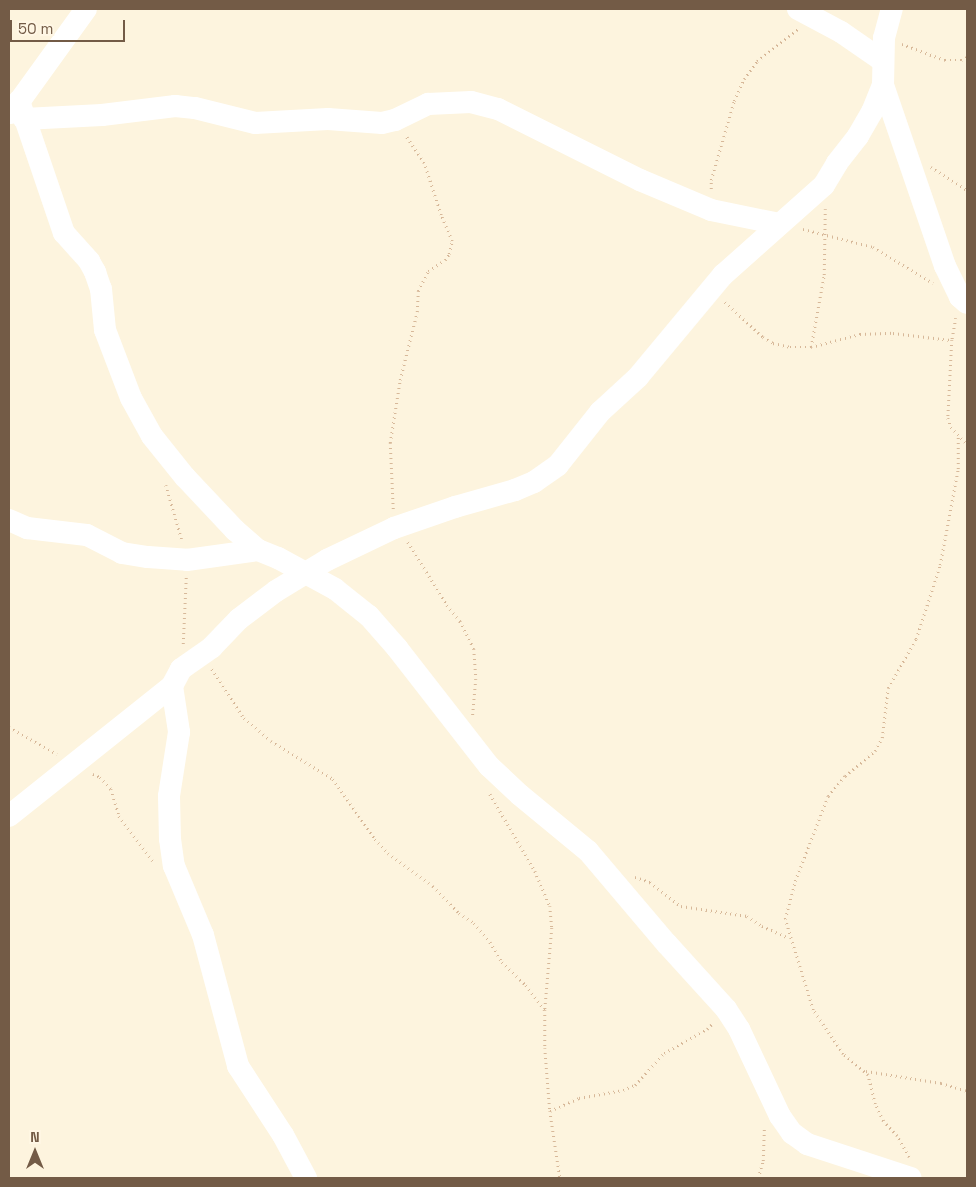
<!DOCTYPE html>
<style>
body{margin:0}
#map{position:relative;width:976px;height:1187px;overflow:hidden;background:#fdf4de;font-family:"Space Grotesk",sans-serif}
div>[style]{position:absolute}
.path>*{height:2.5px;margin-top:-1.25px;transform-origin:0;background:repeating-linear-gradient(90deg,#d7b899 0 1px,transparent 0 5px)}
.minor>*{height:22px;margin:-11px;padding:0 11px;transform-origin:11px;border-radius:11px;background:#fff}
span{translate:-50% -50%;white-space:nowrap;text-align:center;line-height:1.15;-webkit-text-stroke:5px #fff7e5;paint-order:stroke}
.frame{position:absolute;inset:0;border:10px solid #735b46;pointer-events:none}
.north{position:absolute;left:10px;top:1127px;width:50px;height:50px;-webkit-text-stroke:4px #fff7e5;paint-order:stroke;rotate:0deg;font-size:14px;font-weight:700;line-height:20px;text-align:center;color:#735b46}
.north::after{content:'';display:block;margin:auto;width:18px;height:22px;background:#735b46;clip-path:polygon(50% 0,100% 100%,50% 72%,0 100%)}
.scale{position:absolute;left:10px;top:20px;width:115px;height:22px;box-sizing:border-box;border:2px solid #735b46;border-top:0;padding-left:6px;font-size:15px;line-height:18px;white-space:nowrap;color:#735b46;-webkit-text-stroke:4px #fff7e5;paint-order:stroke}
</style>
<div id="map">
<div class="path">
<div style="left:902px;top:44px;width:46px;rotate:20.4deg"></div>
<div style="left:945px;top:60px;width:16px"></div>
<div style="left:961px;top:60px;width:7px;rotate:-27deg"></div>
<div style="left:931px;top:167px;width:43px;rotate:32.6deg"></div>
<div style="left:711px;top:189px;width:9px;rotate:-90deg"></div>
<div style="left:711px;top:180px;width:82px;rotate:-73.8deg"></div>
<div style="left:734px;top:101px;width:24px;rotate:-66deg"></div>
<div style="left:744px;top:79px;width:22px;rotate:-54deg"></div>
<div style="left:757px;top:61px;width:52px;rotate:-38deg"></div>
<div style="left:803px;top:229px;width:72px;rotate:14.4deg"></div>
<div style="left:873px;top:247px;width:70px;rotate:31deg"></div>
<div style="left:725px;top:302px;width:52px;rotate:42.6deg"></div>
<div style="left:763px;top:337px;width:12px;rotate:31deg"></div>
<div style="left:773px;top:343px;width:17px;rotate:13deg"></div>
<div style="left:790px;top:347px;width:21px"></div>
<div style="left:811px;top:347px;width:51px;rotate:-14.9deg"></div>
<div style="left:860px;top:334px;width:33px;rotate:-2deg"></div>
<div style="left:893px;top:333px;width:58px;rotate:6.9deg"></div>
<div style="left:956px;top:318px;width:22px;rotate:100deg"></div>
<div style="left:952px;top:340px;width:78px;rotate:92.9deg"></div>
<div style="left:948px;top:418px;width:9px;rotate:72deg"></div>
<div style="left:951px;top:427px;width:23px;rotate:47deg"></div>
<div style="left:811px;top:347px;width:73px;rotate:-79.8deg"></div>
<div style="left:824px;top:275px;width:66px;rotate:-89.1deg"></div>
<div style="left:166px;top:485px;width:57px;rotate:73.8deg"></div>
<div style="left:393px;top:509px;width:66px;rotate:-92.6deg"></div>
<div style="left:390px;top:443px;width:64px;rotate:-81deg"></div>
<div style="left:400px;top:380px;width:70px;rotate:-76deg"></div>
<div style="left:417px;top:312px;width:21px;rotate:-87deg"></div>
<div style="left:418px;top:291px;width:22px;rotate:-63deg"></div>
<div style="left:428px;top:271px;width:20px;rotate:-33deg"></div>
<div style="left:445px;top:260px;width:7px;rotate:-56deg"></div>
<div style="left:449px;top:254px;width:13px;rotate:-77deg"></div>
<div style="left:452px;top:241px;width:28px;rotate:-113deg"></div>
<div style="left:441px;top:215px;width:55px;rotate:-108.1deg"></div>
<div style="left:424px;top:163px;width:34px;rotate:-124deg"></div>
<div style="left:408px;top:542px;width:74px;rotate:58.2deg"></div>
<div style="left:447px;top:605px;width:21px;rotate:51deg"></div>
<div style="left:460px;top:621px;width:31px;rotate:63deg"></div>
<div style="left:474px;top:649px;width:30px;rotate:86deg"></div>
<div style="left:476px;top:679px;width:36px;rotate:95deg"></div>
<div style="left:183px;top:644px;width:67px;rotate:-87.4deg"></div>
<div style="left:212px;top:669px;width:59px;rotate:56.9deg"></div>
<div style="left:244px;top:718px;width:35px;rotate:40deg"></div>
<div style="left:271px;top:741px;width:73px;rotate:31.5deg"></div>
<div style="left:333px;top:779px;width:73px;rotate:55deg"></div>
<div style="left:375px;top:839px;width:19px;rotate:47deg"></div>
<div style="left:388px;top:853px;width:56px;rotate:36.3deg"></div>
<div style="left:433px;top:886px;width:37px;rotate:46deg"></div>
<div style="left:459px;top:913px;width:18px;rotate:34deg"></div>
<div style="left:474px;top:923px;width:25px;rotate:50deg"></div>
<div style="left:490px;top:942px;width:23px;rotate:59deg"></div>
<div style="left:502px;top:962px;width:33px;rotate:44deg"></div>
<div style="left:526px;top:985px;width:31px;rotate:53deg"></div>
<div style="left:9px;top:727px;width:55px;rotate:29.4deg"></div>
<div style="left:93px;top:774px;width:8px;rotate:23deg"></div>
<div style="left:100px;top:777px;width:16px;rotate:47deg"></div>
<div style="left:111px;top:789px;width:28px;rotate:73deg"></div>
<div style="left:119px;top:816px;width:56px;rotate:52.9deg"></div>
<div style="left:490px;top:794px;width:89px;rotate:59.7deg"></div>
<div style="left:535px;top:871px;width:38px;rotate:67deg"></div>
<div style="left:550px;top:906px;width:22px;rotate:85deg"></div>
<div style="left:552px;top:928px;width:82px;rotate:94.9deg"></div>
<div style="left:545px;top:1010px;width:38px;rotate:90deg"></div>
<div style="left:545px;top:1048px;width:63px;rotate:85.5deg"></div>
<div style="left:550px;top:1111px;width:68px;rotate:81.5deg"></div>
<div style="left:635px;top:877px;width:16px;rotate:18deg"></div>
<div style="left:650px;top:882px;width:39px;rotate:38deg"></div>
<div style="left:681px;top:906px;width:67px;rotate:8.6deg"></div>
<div style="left:747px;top:916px;width:18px;rotate:34deg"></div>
<div style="left:762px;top:926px;width:30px;rotate:24deg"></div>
<div style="left:866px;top:1071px;width:76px;rotate:9.1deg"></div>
<div style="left:941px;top:1083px;width:27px;rotate:17deg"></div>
<div style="left:550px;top:1111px;width:32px;rotate:-24deg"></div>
<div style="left:579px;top:1098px;width:45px;rotate:-10.3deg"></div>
<div style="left:623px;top:1090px;width:13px;rotate:-23deg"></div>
<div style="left:635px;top:1085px;width:43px;rotate:-47.8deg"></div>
<div style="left:664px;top:1053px;width:49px;rotate:-29.2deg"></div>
<div style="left:707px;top:1029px;width:8px;rotate:-45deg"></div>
<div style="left:909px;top:1157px;width:24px;rotate:-120deg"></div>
<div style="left:897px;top:1136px;width:21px;rotate:-133deg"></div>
<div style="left:883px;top:1121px;width:19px;rotate:-115deg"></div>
<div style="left:875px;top:1104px;width:30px;rotate:-104deg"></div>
<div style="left:868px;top:1075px;width:33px;rotate:-140deg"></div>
<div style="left:843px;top:1054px;width:53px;rotate:-124.3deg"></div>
<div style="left:813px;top:1010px;width:95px;rotate:-107.1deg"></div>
<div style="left:785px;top:919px;width:39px;rotate:-75deg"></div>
<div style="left:795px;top:881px;width:91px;rotate:-68.8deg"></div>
<div style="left:828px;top:796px;width:26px;rotate:-50deg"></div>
<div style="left:845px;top:776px;width:39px;rotate:-40deg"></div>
<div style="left:875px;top:751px;width:15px;rotate:-62deg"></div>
<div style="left:882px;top:738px;width:50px;rotate:-83.2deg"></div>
<div style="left:888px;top:688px;width:56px;rotate:-60.3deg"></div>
<div style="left:916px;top:639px;width:78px;rotate:-72deg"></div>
<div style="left:940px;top:565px;width:98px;rotate:-79.4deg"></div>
<div style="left:958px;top:469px;width:33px;rotate:-90deg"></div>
<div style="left:758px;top:1178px;width:18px;rotate:-74deg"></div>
<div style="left:763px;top:1161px;width:33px;rotate:-88deg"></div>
</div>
<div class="minor">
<div style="left:798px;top:9px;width:49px;rotate:28.1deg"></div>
<div style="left:841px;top:32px;width:51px;rotate:34.6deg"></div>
<div style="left:883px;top:85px;width:191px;rotate:71.1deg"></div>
<div style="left:945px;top:266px;width:34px;rotate:64deg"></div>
<div style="left:960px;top:297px;width:9px;rotate:41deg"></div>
<div style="left:19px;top:101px;width:139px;rotate:71.2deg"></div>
<div style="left:64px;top:233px;width:38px;rotate:48deg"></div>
<div style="left:89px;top:261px;width:13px;rotate:61deg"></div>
<div style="left:95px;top:272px;width:18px;rotate:71deg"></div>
<div style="left:101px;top:289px;width:41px;rotate:84.4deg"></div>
<div style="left:105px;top:330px;width:73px;rotate:69.1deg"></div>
<div style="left:131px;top:398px;width:43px;rotate:61.1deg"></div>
<div style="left:152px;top:436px;width:53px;rotate:51.2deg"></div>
<div style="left:185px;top:477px;width:73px;rotate:46.7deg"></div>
<div style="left:235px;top:530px;width:30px;rotate:41deg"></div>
<div style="left:258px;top:550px;width:22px;rotate:22deg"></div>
<div style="left:278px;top:558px;width:65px;rotate:28.5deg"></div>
<div style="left:335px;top:589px;width:43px;rotate:38.5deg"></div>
<div style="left:369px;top:616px;width:43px;rotate:48.8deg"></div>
<div style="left:397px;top:648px;width:150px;rotate:52.1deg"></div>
<div style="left:489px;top:766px;width:42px;rotate:43.1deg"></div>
<div style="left:520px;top:795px;width:88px;rotate:39.5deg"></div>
<div style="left:588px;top:851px;width:122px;rotate:49.7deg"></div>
<div style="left:667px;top:944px;width:88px;rotate:47.8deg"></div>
<div style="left:726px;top:1009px;width:24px;rotate:57deg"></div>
<div style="left:739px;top:1029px;width:96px;rotate:64.8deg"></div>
<div style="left:780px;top:1116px;width:21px;rotate:55deg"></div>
<div style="left:792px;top:1133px;width:19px;rotate:36deg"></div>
<div style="left:807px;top:1144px;width:109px;rotate:18.1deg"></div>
<div style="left:11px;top:113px;width:128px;rotate:-54.2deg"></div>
<div style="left:24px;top:119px;width:78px;rotate:-2.9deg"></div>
<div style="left:102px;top:115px;width:74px;rotate:-7deg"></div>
<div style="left:175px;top:106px;width:20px;rotate:6deg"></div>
<div style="left:195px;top:108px;width:62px;rotate:14deg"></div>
<div style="left:255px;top:123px;width:73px;rotate:-3.1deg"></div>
<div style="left:328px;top:119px;width:54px;rotate:4.2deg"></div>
<div style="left:382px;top:123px;width:13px;rotate:-13deg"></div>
<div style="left:395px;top:120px;width:37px;rotate:-26deg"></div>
<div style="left:428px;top:104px;width:43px;rotate:-2.7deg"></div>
<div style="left:471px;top:102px;width:28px;rotate:15deg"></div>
<div style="left:498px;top:109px;width:159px;rotate:26.6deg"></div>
<div style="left:640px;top:180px;width:77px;rotate:22.9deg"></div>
<div style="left:711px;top:210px;width:69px;rotate:11.6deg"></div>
<div style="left:9px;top:520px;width:20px;rotate:24deg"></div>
<div style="left:27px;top:528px;width:60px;rotate:6.7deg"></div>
<div style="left:87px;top:535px;width:39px;rotate:27deg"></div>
<div style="left:122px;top:553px;width:26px;rotate:9deg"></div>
<div style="left:148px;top:557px;width:39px;rotate:4deg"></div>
<div style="left:187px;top:560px;width:72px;rotate:-8deg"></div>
<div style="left:172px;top:686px;width:47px;rotate:81.3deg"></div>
<div style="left:179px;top:732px;width:65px;rotate:98.9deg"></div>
<div style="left:169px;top:796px;width:43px;rotate:88.7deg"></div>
<div style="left:170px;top:839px;width:27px;rotate:82deg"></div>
<div style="left:174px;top:866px;width:75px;rotate:67.2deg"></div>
<div style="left:203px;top:935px;width:136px;rotate:75deg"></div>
<div style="left:238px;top:1066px;width:82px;rotate:56.9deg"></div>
<div style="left:283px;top:1135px;width:49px;rotate:61.9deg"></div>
<div style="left:9px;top:816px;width:208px;rotate:-38.6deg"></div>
<div style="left:172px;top:686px;width:19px;rotate:-62deg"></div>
<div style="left:181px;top:669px;width:38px;rotate:-35deg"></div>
<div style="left:212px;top:647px;width:39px;rotate:-46deg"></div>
<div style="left:239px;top:619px;width:46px;rotate:-37.1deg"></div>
<div style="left:276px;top:591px;width:60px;rotate:-31.3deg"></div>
<div style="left:327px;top:560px;width:74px;rotate:-25.5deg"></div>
<div style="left:394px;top:528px;width:65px;rotate:-19deg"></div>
<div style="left:455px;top:507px;width:62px;rotate:-15.8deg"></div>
<div style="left:515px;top:490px;width:21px;rotate:-23deg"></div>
<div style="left:534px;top:482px;width:29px;rotate:-35deg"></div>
<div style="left:558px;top:465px;width:68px;rotate:-51.6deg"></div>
<div style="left:600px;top:412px;width:52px;rotate:-42.6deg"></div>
<div style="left:638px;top:377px;width:133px;rotate:-50.2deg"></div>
<div style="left:723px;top:275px;width:135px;rotate:-41.7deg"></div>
<div style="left:824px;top:185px;width:26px;rotate:-59deg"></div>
<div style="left:837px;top:163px;width:34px;rotate:-52deg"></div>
<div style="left:858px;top:136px;width:28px;rotate:-60deg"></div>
<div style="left:872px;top:112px;width:29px;rotate:-68deg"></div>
<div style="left:883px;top:85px;width:47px;rotate:-88.8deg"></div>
<div style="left:884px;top:38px;width:30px;rotate:-75deg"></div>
</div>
<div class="frame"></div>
<div class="north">N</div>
<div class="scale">50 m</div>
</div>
